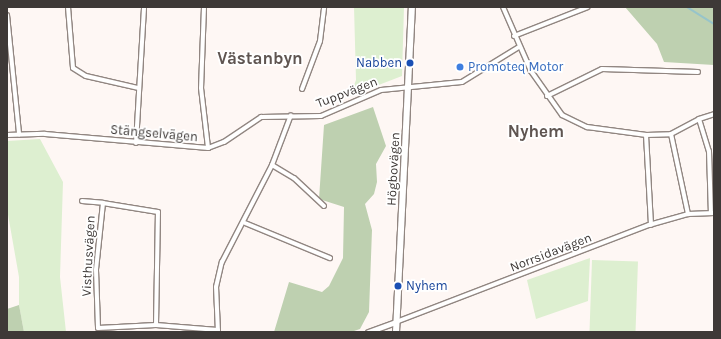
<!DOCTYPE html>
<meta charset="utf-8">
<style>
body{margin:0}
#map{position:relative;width:721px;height:339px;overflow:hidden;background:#fef7f4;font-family:Karla,sans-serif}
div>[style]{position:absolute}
.green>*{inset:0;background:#ddefd0;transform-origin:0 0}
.forest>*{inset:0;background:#bed0b0}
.stream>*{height:1.5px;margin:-0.75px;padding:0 0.75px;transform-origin:0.75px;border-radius:0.75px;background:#97c4ca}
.roads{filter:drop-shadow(1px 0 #918681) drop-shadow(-1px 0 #918681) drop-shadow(0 1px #918681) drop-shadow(0 -1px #918681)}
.minor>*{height:4px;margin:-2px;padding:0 2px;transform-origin:2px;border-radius:2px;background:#fff}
.tertiary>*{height:5px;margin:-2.5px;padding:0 2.5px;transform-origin:2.5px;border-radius:2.5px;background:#fff}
.secondary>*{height:6px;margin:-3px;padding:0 3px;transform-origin:3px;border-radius:3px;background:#fff}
.dots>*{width:11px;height:11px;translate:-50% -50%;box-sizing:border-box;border:2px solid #fff;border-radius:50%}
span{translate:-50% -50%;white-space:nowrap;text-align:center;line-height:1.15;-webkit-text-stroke:3.5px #fff;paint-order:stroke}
.transit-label{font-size:13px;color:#164399}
.right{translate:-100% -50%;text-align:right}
.left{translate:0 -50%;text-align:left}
.shop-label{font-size:13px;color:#366cbe}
.street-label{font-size:13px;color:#3e3937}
.district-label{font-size:17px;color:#5f5551;font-weight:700}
.frame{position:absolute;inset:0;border:8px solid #3e3937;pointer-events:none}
</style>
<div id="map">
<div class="green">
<div style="clip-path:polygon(354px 7px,404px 7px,402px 76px,350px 96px,356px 80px)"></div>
<div style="clip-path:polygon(40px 139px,63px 182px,60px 277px,66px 332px,24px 332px,19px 305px,19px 277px,7px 209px,7px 141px)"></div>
<div style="clip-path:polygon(590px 258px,588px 301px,536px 319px,527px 280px)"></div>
<div style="left:592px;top:260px;width:46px;height:72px;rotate:2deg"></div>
</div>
<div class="forest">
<div style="clip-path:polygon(625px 7px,714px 7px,714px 65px,664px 62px,657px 44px)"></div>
<div style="clip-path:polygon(373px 107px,386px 146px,376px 164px,377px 182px,374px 194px,365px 204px,372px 230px,369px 312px,360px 329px,351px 332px,274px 332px,289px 282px,322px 292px,329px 286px,343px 258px,344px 207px,319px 199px,324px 125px)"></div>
<div style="clip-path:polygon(19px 305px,24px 332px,7px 332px,7px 309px)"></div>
</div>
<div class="stream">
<div style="left:687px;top:7px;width:32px;rotate:32deg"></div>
</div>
<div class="roads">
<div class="minor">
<div style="left:68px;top:7px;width:61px;rotate:85.3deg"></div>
<div style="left:73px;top:68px;width:15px;rotate:32deg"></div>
<div style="left:86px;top:76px;width:53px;rotate:13deg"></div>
<div style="left:204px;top:7px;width:81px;rotate:92.1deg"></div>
<div style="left:201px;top:88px;width:60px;rotate:83.3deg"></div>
<div style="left:503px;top:7px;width:70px;rotate:66.4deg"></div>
<div style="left:531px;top:71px;width:54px;rotate:54.8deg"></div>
<div style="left:562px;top:115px;width:28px;rotate:26deg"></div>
<div style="left:587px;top:127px;width:60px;rotate:7.7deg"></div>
<div style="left:646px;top:135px;width:90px;rotate:86.8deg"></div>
<div style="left:7px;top:15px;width:120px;rotate:84.2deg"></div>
<div style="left:514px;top:36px;width:79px;rotate:-21.4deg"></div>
<div style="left:302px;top:89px;width:51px;rotate:-69.4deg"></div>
<div style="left:320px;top:41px;width:34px;rotate:-83deg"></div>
<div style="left:547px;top:96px;width:61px;rotate:-26.1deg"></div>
<div style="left:602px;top:69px;width:96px;rotate:1.8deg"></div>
<div style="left:699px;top:119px;width:16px;rotate:-18deg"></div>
<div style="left:671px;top:134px;width:82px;rotate:78deg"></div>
<div style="left:7px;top:135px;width:38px;rotate:-2deg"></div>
<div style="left:45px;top:134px;width:164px;rotate:4.9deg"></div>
<div style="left:208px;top:148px;width:17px;rotate:-21deg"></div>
<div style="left:224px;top:142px;width:45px;rotate:-34deg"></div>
<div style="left:261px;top:117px;width:60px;rotate:-1deg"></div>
<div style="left:321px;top:116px;width:65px;rotate:-23.4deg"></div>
<div style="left:381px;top:90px;width:81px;rotate:-5.6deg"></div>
<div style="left:462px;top:82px;width:67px;rotate:-31.6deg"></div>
<div style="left:646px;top:135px;width:25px;rotate:-2deg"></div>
<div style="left:671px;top:134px;width:32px;rotate:-28deg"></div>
<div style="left:699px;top:119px;width:34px;rotate:73deg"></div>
<div style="left:709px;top:151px;width:62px;rotate:88.2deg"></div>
<div style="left:136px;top:143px;width:136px;rotate:-86.6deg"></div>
<div style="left:272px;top:165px;width:26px;rotate:31deg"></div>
<div style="left:294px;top:178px;width:41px;rotate:43deg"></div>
<div style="left:82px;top:201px;width:21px;rotate:5deg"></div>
<div style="left:245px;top:223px;width:92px;rotate:22.4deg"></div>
<div style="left:396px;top:322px;width:271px;rotate:-21deg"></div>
<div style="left:649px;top:225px;width:41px;rotate:-15.8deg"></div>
<div style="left:688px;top:214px;width:26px;rotate:-2deg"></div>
<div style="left:156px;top:325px;width:113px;rotate:-89deg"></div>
<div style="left:158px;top:212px;width:56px;rotate:-170.7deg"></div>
<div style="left:103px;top:203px;width:67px;rotate:96deg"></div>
<div style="left:96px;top:270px;width:58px;rotate:88deg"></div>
<div style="left:98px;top:328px;width:58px;rotate:-3deg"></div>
<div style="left:156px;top:325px;width:62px;rotate:4.6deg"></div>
<div style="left:218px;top:332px;width:45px;rotate:-92.5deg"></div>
<div style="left:216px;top:287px;width:26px;rotate:-77deg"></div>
<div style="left:222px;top:262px;width:109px;rotate:-62.7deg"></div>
<div style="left:272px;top:165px;width:53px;rotate:-69.2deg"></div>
</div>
<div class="tertiary">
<div style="left:368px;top:332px;width:30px;rotate:-20deg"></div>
</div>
<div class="secondary">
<div style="left:396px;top:332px;width:325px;rotate:-87.2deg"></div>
</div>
</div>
<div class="dots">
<div style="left:410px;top:63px;background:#1a4fb4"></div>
<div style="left:460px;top:67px;background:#3f7fe0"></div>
<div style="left:398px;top:286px;background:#1a4fb4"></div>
</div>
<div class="transit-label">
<span class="right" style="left:402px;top:63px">Nabben</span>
<span class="left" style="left:406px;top:286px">Nyhem</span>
</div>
<div class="shop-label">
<span class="left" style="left:468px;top:67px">Promoteq Motor</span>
</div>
<div class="street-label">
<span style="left:347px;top:93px;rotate:-21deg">Tuppvägen</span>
<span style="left:154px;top:134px;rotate:5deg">Stängselvägen</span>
<span style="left:394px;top:169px;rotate:-87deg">Högbovägen</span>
<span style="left:551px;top:253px;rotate:-21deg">Norrsidavägen</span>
<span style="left:89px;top:256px;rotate:-87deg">Visthusvägen</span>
</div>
<div class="district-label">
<span style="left:260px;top:59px">Västanbyn</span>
<span style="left:536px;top:132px">Nyhem</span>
</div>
<div class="frame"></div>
</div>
